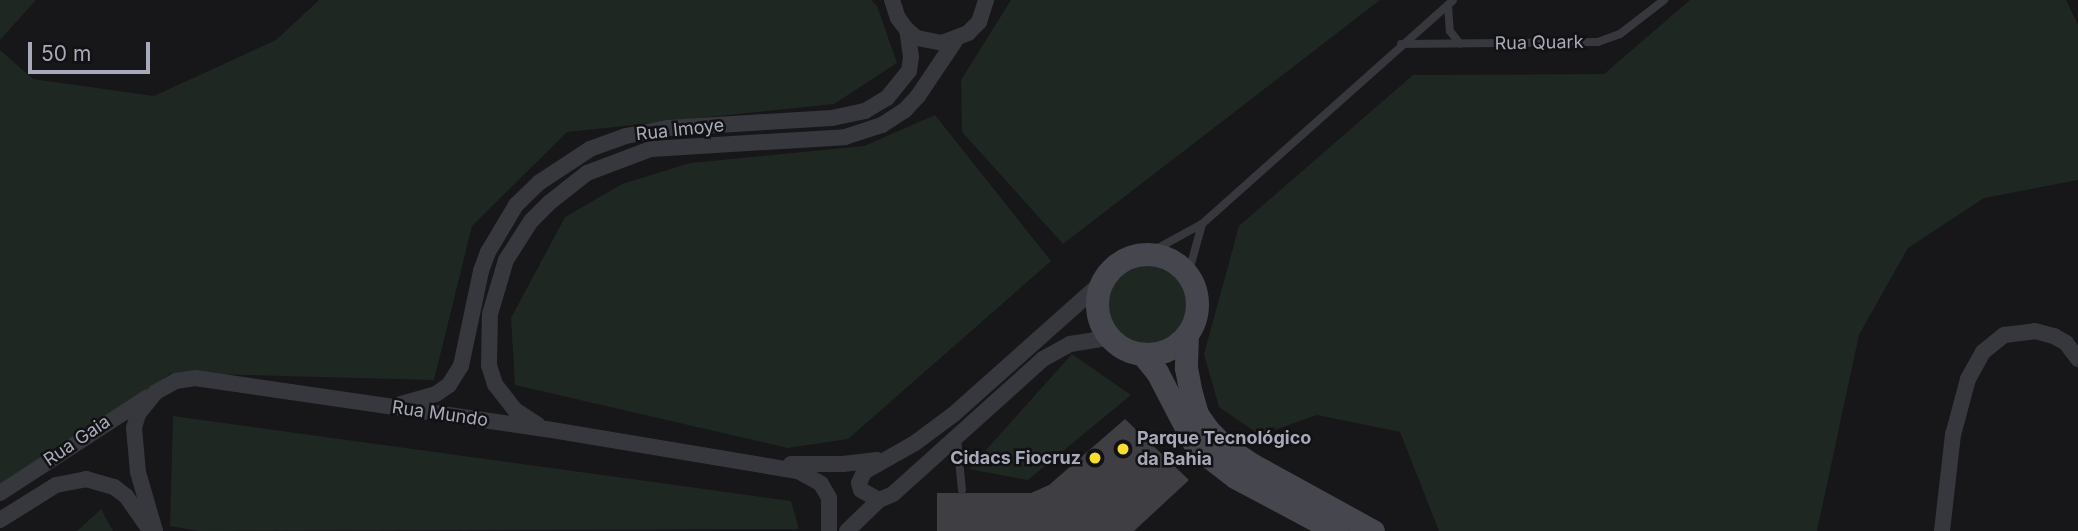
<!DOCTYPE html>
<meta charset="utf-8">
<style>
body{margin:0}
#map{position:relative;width:2078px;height:531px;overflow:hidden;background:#171619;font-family:Inter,sans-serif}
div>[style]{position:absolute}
.green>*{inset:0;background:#1e2721}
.round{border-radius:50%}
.building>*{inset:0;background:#3e3e43}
.lane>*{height:8px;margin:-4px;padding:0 4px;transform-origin:4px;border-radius:4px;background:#37373e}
.street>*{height:16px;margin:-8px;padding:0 8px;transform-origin:8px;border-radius:8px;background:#37373e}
.secondary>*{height:23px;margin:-11.5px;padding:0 11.5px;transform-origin:11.5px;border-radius:11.5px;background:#45464e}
.secondary>.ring{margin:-11.5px;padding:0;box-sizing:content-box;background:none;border:23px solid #45464e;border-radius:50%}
.dots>*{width:19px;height:19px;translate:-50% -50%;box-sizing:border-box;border:4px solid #121114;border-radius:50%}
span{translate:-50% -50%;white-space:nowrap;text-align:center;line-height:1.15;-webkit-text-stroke:5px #121114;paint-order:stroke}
.street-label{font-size:18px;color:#a8aab9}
.poi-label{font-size:18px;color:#a8aab9;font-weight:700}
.left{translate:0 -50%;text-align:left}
.right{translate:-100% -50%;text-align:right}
.scale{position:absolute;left:28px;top:42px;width:122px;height:32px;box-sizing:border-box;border:4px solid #a8aab9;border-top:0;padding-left:9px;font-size:21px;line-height:24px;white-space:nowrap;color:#a8aab9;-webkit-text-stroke:5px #121114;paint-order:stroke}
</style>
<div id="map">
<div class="green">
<div style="clip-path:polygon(0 0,36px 0,0 40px)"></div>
<div style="clip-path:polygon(319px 0,871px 0,877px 6px,897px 63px,834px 104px,567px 132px,472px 226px,434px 380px,171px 373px,0 493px,0 50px,33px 79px,154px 96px,276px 40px)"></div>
<div style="clip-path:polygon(1011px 0,1380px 0,1063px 244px,962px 132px,961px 80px)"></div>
<div style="clip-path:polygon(1690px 0,2066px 0,2078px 25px,2078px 180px,1984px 198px,1908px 248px,1859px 335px,1817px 531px,1439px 531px,1400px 432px,1317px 415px,1260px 435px,1219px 407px,1204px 354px,1239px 226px,1413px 75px,1604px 74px)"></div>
<div style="clip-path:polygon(935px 115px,1051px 261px,848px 439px,788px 448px,515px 385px,511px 318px,565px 217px,622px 184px,690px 163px,864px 146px)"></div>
<div class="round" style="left:1105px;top:262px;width:82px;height:82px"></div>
<div style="clip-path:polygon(1072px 354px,1131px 395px,1028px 480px,969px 469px)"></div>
<div style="clip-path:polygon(173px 416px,791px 501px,799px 529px,200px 531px,170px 526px)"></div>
<div style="clip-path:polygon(101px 509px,113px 531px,77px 531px)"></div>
</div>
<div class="building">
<div style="clip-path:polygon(1125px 419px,1189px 480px,1134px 531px,937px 531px,937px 493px,1031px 493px,1049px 485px)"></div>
</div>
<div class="lane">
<div style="left:1448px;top:5px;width:26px;rotate:86deg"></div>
<div style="left:1450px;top:31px;width:16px;rotate:52deg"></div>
<div style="left:1401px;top:44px;width:197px;rotate:-0.6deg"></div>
<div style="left:1598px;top:42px;width:23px;rotate:-20deg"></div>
<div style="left:1620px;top:34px;width:56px;rotate:-37.7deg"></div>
<div style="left:1147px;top:254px;width:63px;rotate:-28.6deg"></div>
<div style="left:1202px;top:224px;width:336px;rotate:-41.7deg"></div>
<div style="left:1188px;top:275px;width:53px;rotate:-74.6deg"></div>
<div style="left:957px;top:439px;width:51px;rotate:84.4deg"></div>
</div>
<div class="street">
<div style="left:892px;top:0;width:19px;rotate:72deg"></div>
<div style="left:898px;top:18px;width:15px;rotate:53deg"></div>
<div style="left:907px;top:30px;width:13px;rotate:39deg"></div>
<div style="left:917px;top:38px;width:25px;rotate:11deg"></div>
<div style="left:942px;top:43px;width:28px;rotate:-21deg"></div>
<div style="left:968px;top:33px;width:16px;rotate:-45deg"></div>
<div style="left:979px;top:22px;width:23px;rotate:-72deg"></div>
<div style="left:1101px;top:283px;width:197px;rotate:138.3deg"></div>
<div style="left:954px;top:414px;width:49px;rotate:143.4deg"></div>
<div style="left:915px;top:443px;width:59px;rotate:150.4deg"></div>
<div style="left:864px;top:472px;width:12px;rotate:114deg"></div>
<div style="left:859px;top:483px;width:7px;rotate:74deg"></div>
<div style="left:861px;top:490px;width:21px;rotate:29deg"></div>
<div style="left:879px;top:500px;width:15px;rotate:-23deg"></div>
<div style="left:893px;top:494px;width:202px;rotate:-42deg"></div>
<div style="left:1043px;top:359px;width:31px;rotate:-29deg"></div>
<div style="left:1070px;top:344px;width:39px;rotate:-9deg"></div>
<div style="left:401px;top:404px;width:36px;rotate:-16deg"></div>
<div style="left:436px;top:394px;width:16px;rotate:-35deg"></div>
<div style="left:449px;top:385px;width:22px;rotate:-58deg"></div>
<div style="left:461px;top:366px;width:97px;rotate:-78.1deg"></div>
<div style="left:481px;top:271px;width:20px;rotate:-70deg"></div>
<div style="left:488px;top:252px;width:55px;rotate:-59.2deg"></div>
<div style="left:516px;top:205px;width:33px;rotate:-44deg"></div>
<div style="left:540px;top:182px;width:60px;rotate:-33.4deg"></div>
<div style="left:590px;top:149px;width:38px;rotate:-20deg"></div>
<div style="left:626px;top:136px;width:43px;rotate:-10.8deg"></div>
<div style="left:668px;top:128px;width:164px;rotate:-3.5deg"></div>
<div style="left:832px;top:118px;width:34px;rotate:-12deg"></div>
<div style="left:865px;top:111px;width:26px;rotate:-31deg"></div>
<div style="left:887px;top:98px;width:35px;rotate:-51deg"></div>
<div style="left:909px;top:71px;width:14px;rotate:-82deg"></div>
<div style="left:911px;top:57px;width:27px;rotate:-98deg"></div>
<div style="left:538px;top:425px;width:27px;rotate:-147deg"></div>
<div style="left:515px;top:410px;width:33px;rotate:-128deg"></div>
<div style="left:495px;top:384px;width:20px;rotate:-108deg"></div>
<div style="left:489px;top:365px;width:51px;rotate:-88.9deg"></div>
<div style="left:490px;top:314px;width:56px;rotate:-73.5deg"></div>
<div style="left:506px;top:260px;width:46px;rotate:-57.3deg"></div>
<div style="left:531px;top:221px;width:25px;rotate:-45deg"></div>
<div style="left:549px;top:203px;width:48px;rotate:-38.3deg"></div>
<div style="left:587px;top:173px;width:68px;rotate:-20.6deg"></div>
<div style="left:651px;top:149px;width:194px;rotate:-3.5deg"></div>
<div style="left:845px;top:137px;width:39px;rotate:-18deg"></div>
<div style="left:882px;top:125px;width:27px;rotate:-33deg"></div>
<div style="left:905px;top:110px;width:19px;rotate:-47deg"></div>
<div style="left:918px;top:96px;width:66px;rotate:-56.1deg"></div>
<div style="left:791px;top:464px;width:52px"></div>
<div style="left:843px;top:464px;width:34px;rotate:-7deg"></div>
<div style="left:0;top:493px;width:176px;rotate:-33deg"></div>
<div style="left:0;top:520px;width:66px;rotate:-32deg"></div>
<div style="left:56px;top:485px;width:31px;rotate:-11deg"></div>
<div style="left:86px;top:479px;width:29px;rotate:16deg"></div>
<div style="left:114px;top:487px;width:15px;rotate:37deg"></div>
<div style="left:126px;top:496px;width:39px;rotate:55deg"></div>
<div style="left:155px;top:531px;width:61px;rotate:-106.1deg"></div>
<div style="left:138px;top:472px;width:44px;rotate:-95.2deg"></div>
<div style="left:134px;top:428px;width:15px;rotate:-74deg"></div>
<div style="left:138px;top:414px;width:28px;rotate:-51deg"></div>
<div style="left:156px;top:392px;width:23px;rotate:-29deg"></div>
<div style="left:176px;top:381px;width:19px;rotate:-9deg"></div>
<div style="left:195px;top:378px;width:355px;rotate:8.3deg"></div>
<div style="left:546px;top:429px;width:255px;rotate:9.5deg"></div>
<div style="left:798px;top:471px;width:26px;rotate:29deg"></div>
<div style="left:821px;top:484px;width:16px;rotate:60deg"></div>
<div style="left:829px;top:498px;width:33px;rotate:90deg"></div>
<div style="left:847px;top:531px;width:45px;rotate:-44.1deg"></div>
<div style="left:1942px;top:531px;width:97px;rotate:-83.5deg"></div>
<div style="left:1953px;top:435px;width:58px;rotate:-75deg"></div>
<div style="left:1968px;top:379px;width:31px;rotate:-61deg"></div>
<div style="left:1983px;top:352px;width:27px;rotate:-39deg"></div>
<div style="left:2004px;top:335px;width:31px;rotate:-7deg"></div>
<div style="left:2035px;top:331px;width:20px;rotate:15deg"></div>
<div style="left:2054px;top:336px;width:14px;rotate:30deg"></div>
<div style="left:2066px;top:343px;width:20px;rotate:53deg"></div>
</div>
<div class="secondary">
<div class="ring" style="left:1097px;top:254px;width:77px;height:77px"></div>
<div style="left:1187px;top:335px;width:33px;rotate:92deg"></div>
<div style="left:1186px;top:368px;width:25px;rotate:79deg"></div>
<div style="left:1191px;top:393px;width:22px;rotate:74deg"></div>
<div style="left:1197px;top:414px;width:19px;rotate:55deg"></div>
<div style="left:1208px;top:430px;width:21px;rotate:45deg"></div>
<div style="left:1223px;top:445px;width:36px;rotate:34deg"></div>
<div style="left:1253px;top:465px;width:137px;rotate:28.8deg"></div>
<div style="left:1143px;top:355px;width:22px;rotate:51deg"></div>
<div style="left:1157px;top:372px;width:85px;rotate:62.5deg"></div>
<div style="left:1196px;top:447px;width:49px;rotate:37.6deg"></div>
<div style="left:1235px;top:477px;width:115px;rotate:28.1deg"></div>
</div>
<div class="dots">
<div style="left:1123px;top:449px;background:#f8dc2f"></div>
<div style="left:1095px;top:458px;background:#f8dc2f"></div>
</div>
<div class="street-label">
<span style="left:1539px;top:43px;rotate:-1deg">Rua Quark</span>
<span style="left:680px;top:130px;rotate:-6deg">Rua Imoye</span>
<span style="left:440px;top:414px;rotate:8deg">Rua Mundo</span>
<span style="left:77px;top:441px;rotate:-34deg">Rua Gaia</span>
</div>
<div class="poi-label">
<span class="left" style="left:1137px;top:449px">Parque Tecnológico<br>da Bahia</span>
<span class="right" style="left:1081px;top:458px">Cidacs Fiocruz</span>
</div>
<div class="scale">50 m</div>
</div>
